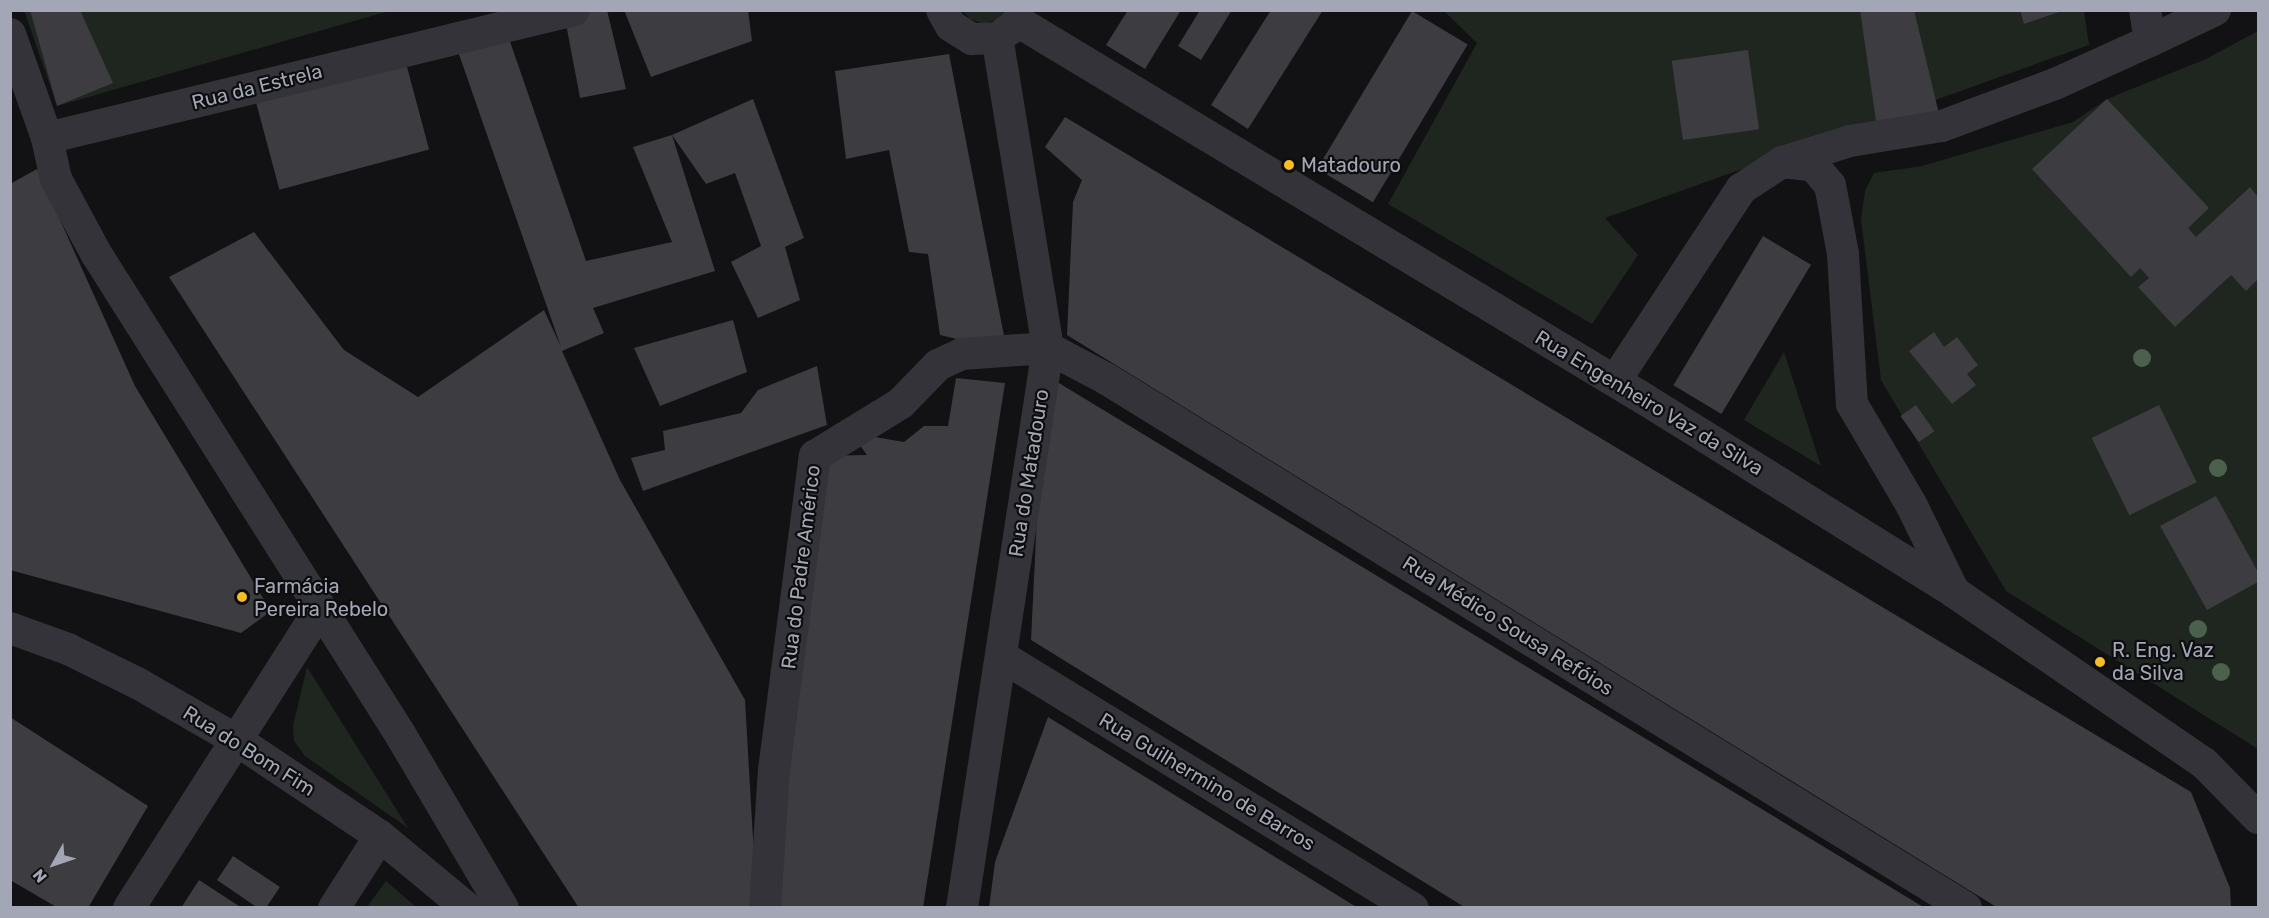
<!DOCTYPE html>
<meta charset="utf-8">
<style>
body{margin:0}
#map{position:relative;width:2269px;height:918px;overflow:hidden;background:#121214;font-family:Rubik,sans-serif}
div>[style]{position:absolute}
.green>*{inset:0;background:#1e261f}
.building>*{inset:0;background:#3c3c41;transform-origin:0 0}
.minor>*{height:32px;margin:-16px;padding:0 16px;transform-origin:16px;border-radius:16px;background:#333339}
.trees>*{width:18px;height:18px;margin:-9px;border-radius:50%;background:#4b614e}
.dots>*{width:16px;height:16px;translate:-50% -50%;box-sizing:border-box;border:3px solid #0d0d0f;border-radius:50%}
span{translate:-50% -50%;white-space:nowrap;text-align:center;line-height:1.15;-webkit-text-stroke:4.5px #0d0d0f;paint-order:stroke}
.street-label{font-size:20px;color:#a3a7b5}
.poi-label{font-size:20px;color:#a3a7b5}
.left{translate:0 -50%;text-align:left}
.frame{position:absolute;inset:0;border:12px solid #a3a7b5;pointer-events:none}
.north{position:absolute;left:24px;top:834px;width:60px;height:60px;-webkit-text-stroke:4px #0d0d0f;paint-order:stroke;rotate:230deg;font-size:16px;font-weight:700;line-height:24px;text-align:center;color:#a3a7b5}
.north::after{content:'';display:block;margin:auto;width:21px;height:27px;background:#a3a7b5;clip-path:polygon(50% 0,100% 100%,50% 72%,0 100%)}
</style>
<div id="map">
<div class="green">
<div style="clip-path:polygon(24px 10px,389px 11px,57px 106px)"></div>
<div style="clip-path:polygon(962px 11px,1005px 11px,999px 18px,985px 24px,970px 19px)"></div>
<div style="clip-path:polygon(1444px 11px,2084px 11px,2089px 45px,1605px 218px,1638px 255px,1592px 324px,1388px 204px,1477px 43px)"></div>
<div style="clip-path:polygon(2258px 31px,2258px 749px,2006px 591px,1881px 380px,1861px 219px,1865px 191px,1874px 173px,1922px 166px,2073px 122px,2107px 99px,2206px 59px)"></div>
<div style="clip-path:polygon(1784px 352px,1821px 466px,1744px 420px)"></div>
<div style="clip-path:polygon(307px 667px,408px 828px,305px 756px,294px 741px,293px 726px)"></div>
<div style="clip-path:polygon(386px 881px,416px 907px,367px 907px)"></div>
</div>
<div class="building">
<div style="clip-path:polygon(30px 10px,80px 10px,113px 83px,57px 106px)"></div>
<div style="clip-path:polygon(574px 10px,607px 10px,626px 89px,580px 98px,564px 13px)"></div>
<div style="clip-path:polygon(624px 10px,748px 10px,752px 41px,651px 77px)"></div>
<div style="clip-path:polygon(1128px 10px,1181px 10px,1145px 69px,1106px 45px)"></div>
<div style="clip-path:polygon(1200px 10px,1232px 10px,1201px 60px,1178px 46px)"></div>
<div style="clip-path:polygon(1271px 10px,1323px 10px,1248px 129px,1211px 105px)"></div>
<div style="clip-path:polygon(1860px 10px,1914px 10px,1942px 126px,1878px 135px)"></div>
<div style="clip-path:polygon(2020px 10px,2061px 10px,2062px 11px,2024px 24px)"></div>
<div style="left:1412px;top:11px;width:65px;height:184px;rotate:31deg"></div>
<div style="clip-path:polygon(505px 27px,586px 261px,672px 242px,633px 147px,672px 135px,753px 99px,804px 238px,785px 247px,800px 300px,758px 318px,731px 262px,761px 246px,735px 173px,706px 184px,672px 135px,715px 271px,593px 308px,604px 333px,562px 351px,620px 480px,745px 700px,757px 908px,579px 908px,169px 277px,254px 232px,344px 350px,418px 397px,544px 310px,561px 347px,454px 40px)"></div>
<div style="left:1748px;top:50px;width:80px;height:77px;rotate:82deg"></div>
<div style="left:403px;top:52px;width:101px;height:155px;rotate:75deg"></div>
<div style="clip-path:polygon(949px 54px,1007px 351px,940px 335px,928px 254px,909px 252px,889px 150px,846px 159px,835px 71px)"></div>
<div style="clip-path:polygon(2107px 99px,2209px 208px,2188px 228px,2196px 237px,2250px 187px,2258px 197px,2258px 279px,2246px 291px,2231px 275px,2175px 327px,2138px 287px,2149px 278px,2140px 268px,2131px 277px,2032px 169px)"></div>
<div style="clip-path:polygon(1065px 117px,2191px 792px,2230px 888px,2231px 908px,1998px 908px,1067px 335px,1073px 202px,1082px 180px,1045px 147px)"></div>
<div style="clip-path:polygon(37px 169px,135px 386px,271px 611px,241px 633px,10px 570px,10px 184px)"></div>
<div style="left:1763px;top:236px;width:56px;height:174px;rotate:31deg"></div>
<div style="clip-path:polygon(733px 320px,747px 372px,660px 406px,634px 348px)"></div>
<div style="clip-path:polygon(1934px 332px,1944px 347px,1957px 337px,1978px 365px,1967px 374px,1976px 385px,1952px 404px,1909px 351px)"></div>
<div style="clip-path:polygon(817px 366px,827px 425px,643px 491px,631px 458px,665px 450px,663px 431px,741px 413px,758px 390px)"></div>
<div style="clip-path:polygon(1044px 374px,1925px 908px,1466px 908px,1031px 640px)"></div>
<div style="clip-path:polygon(956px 378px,1005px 383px,923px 908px,765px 908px,815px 456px,867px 455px,851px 433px,904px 442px,924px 426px,948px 426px)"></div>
<div style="left:1916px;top:405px;width:32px;height:19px;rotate:55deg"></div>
<div style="left:2159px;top:405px;width:86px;height:75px;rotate:64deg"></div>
<div style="clip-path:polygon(2216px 496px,2258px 572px,2258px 582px,2207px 610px,2160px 526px)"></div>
<div style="clip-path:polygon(10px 717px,148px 806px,88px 908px,58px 908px,10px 880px)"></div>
<div style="clip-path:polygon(1048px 717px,1358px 908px,989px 908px,995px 862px)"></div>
<div style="clip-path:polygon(233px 856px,280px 887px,266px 908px,258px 908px,217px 880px)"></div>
<div style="clip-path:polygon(199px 880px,242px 908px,181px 908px)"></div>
</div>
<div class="minor">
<div style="left:942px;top:10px;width:18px;rotate:61deg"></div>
<div style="left:951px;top:26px;width:25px;rotate:32deg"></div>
<div style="left:972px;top:39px;width:25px;rotate:-2deg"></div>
<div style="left:997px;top:38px;width:19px;rotate:-35deg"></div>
<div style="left:1017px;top:21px;width:734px;rotate:31.07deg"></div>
<div style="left:1646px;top:400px;width:363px;rotate:31.9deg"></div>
<div style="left:1954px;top:592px;width:303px;rotate:34.4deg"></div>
<div style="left:2204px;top:763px;width:77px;rotate:45.5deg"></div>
<div style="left:10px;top:34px;width:110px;rotate:70.4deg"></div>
<div style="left:47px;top:138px;width:542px;rotate:-13.65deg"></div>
<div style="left:2150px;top:41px;width:72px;rotate:-25.5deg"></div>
<div style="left:47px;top:138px;width:42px;rotate:77.6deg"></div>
<div style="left:56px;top:179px;width:86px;rotate:61.7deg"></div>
<div style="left:97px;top:255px;width:567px;rotate:57.68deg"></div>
<div style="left:400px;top:734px;width:202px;rotate:59.4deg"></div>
<div style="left:1786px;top:161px;width:67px;rotate:-17.4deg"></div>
<div style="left:1850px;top:141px;width:93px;rotate:-9.3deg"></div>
<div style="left:1942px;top:126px;width:121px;rotate:-20.4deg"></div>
<div style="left:2055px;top:84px;width:104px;rotate:-24.4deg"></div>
<div style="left:2150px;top:41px;width:31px;rotate:-99deg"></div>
<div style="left:1048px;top:348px;width:64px;rotate:27.8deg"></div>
<div style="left:1105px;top:378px;width:1011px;rotate:31.61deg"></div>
<div style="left:1615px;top:381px;width:230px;rotate:-56.7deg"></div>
<div style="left:1741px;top:189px;width:49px;rotate:-33.4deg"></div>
<div style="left:1782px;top:162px;width:31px;rotate:6deg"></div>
<div style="left:1813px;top:165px;width:26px;rotate:50deg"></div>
<div style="left:1830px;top:185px;width:70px;rotate:79.3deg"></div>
<div style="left:1843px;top:254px;width:150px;rotate:86.6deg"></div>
<div style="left:1852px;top:404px;width:118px;rotate:59.5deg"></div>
<div style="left:1912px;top:506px;width:96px;rotate:64deg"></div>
<div style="left:10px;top:628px;width:62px;rotate:19.9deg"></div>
<div style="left:68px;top:649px;width:79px;rotate:26.2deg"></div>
<div style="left:139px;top:684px;width:114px;rotate:29.9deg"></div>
<div style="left:238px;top:741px;width:171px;rotate:33.8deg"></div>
<div style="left:380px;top:836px;width:113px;rotate:39.6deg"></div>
<div style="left:1001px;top:656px;width:483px;rotate:31.5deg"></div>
<div style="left:129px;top:908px;width:355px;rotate:-57.4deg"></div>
<div style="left:334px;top:908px;width:85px;rotate:-57.4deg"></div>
<div style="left:765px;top:908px;width:138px;rotate:-86.3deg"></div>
<div style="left:774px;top:770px;width:317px;rotate:-82.6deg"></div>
<div style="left:815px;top:456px;width:101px;rotate:-31.6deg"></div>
<div style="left:901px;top:403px;width:53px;rotate:-45.8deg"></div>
<div style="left:938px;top:365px;width:26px;rotate:-25deg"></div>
<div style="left:962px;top:354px;width:86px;rotate:-4deg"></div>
<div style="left:962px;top:908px;width:567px;rotate:-81.27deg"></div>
<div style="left:1048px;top:348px;width:314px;rotate:-99.3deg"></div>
</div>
<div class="trees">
<div style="left:2142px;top:358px"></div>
<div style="left:2218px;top:468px"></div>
<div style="left:2198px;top:629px"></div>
<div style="left:2221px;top:672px"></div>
</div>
<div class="dots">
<div style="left:1289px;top:165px;background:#f8bc26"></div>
<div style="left:242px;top:597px;background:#f8bc26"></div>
<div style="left:2100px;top:662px;background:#f8bc26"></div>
</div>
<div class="street-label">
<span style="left:257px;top:87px;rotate:-14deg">Rua da Estrela</span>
<span style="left:1649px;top:403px;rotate:31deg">Rua Engenheiro Vaz da Silva</span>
<span style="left:1029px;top:473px;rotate:-81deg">Rua do Matadouro</span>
<span style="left:801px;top:567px;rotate:-83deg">Rua do Padre Américo</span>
<span style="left:1508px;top:626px;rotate:32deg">Rua Médico Sousa Refóios</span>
<span style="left:249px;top:751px;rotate:32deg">Rua do Bom Fim</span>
<span style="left:1207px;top:782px;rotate:31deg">Rua Guilhermino de Barros</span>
</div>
<div class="poi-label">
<span class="left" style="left:1301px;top:165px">Matadouro</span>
<span class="left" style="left:254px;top:598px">Farmácia<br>Pereira Rebelo</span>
<span class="left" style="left:2112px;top:662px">R. Eng. Vaz<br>da Silva</span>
</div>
<div class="frame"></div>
<div class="north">N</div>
</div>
